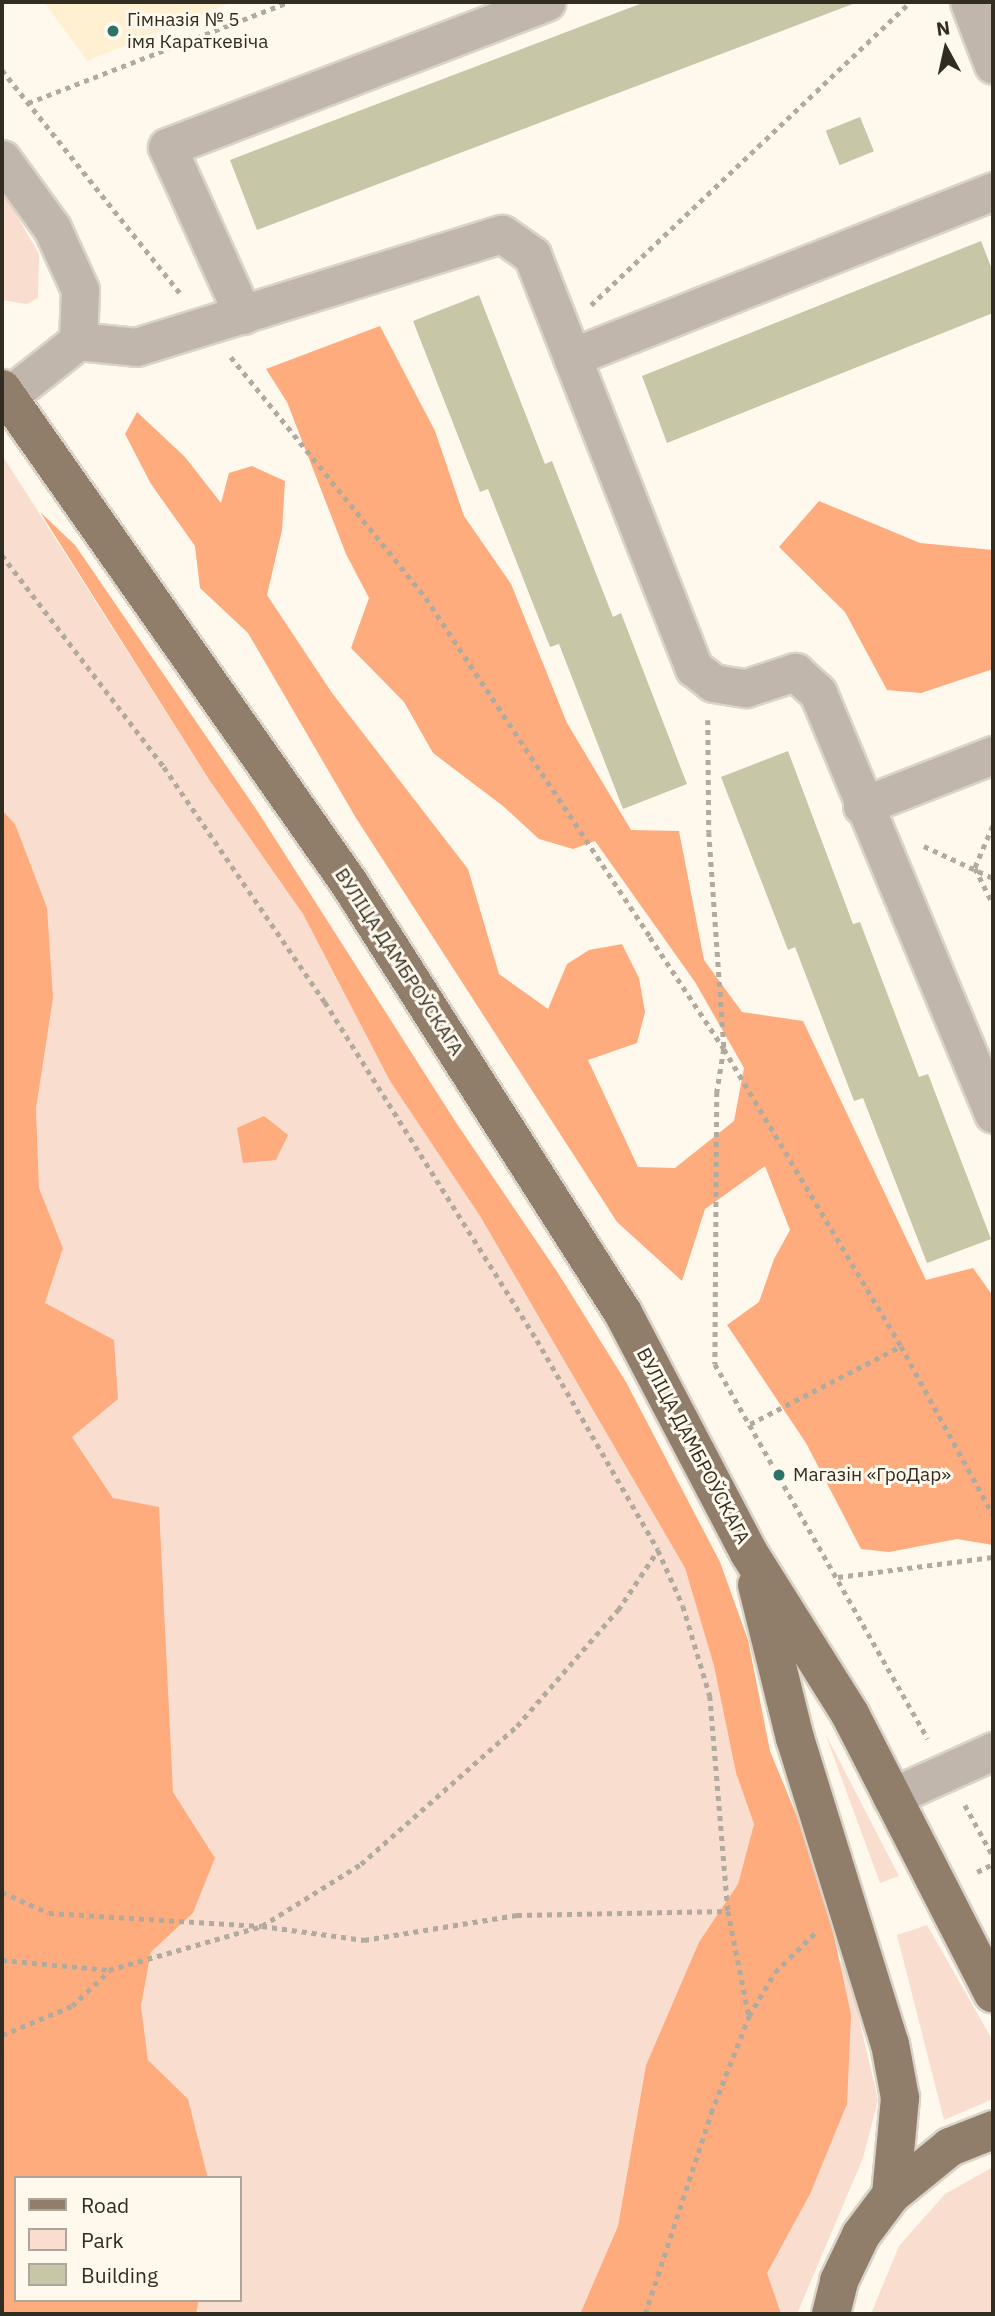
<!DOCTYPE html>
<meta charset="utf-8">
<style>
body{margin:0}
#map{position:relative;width:995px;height:2316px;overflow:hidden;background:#fff9ed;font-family:"IBM Plex Sans",sans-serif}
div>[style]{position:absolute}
.built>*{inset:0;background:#fef0d1}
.green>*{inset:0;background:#f9ddce}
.forest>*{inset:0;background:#feab7d}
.building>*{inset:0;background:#c7c6a6;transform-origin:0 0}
.path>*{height:4.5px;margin-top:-2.25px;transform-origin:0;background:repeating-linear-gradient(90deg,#b1ab9f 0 5px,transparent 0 10px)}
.roads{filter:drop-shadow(2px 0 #dad4c8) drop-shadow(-2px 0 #dad4c8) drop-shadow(0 2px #dad4c8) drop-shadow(0 -2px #dad4c8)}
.minor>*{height:37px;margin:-18.5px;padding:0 18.5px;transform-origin:18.5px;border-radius:18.5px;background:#c1b6ab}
.major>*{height:38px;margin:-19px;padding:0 19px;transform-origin:19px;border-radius:19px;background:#917e6a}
.dots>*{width:19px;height:19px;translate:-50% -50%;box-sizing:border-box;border:4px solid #fff9ed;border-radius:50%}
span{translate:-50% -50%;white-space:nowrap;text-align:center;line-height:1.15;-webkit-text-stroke:6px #fff9ed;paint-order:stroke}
.poi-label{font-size:19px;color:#322d21}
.left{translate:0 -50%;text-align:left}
.street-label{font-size:19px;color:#322d21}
.frame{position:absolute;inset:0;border:4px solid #322d21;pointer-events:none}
.legend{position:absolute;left:14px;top:2176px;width:228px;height:126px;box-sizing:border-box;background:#fff9ed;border:2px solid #ada79b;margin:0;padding:9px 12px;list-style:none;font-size:21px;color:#322d21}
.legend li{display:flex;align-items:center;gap:14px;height:35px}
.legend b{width:35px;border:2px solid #ada79b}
.north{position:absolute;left:911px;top:14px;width:70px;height:70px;-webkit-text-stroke:5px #fff9ed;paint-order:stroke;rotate:352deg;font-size:19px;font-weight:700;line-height:28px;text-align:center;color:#322d21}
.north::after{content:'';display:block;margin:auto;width:24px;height:32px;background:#322d21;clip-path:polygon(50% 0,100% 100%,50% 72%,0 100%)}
</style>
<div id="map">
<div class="built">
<div style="clip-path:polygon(44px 2px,233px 2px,87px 61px)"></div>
</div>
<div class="green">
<div style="clip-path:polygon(2px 190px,39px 254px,38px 298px,27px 304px,2px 300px)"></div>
<div style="clip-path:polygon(2px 455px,210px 781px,303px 914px,390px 1081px,480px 1216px,685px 1568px,714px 1666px,736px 1773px,754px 1824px,738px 1884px,699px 1942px,646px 2065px,618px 2226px,580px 2314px,196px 2314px,199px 2300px,240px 2300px,240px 2178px,208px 2178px,188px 2099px,148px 2060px,141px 2006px,151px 1952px,193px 1913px,215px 1858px,173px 1792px,163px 1664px,113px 1498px,72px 1437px,117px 1399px,45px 1303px,63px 1248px,39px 1188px,36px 1109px,53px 998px,15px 824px,2px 810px)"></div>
<div style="clip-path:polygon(825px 1733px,899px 1876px,880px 1883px)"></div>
<div style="clip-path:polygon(927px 1925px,993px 2041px,993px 2099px,944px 2120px,897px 1935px)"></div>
<div style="clip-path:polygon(845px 1959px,878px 2100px,863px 2158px,797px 2314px,672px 2314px,788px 2002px)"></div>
<div style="clip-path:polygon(993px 2167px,993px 2314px,871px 2314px,899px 2246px,945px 2194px)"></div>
</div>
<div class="forest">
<div style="clip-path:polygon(380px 326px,435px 431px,464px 516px,511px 584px,567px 723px,631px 830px,679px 831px,704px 960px,742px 1012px,803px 1021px,926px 1280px,973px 1268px,993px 1296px,993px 1545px,957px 1539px,889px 1552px,861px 1549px,806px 1443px,727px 1325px,759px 1302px,774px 1259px,790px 1230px,765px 1166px,705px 1209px,682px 1281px,617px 1222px,356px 818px,248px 633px,200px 588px,195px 546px,151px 484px,125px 434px,137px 412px,185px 457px,221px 503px,229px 473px,252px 466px,285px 481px,282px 530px,267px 595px,332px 693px,468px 869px,499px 974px,548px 1009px,567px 964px,589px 950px,622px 944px,639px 978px,645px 1012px,637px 1043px,588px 1060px,638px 1167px,675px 1168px,734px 1121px,744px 1068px,695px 982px,595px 841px,573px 849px,539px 839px,503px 806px,433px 753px,404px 702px,351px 648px,369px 598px,346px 554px,287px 402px,266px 369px)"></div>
<div style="clip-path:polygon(819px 501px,920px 543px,993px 550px,993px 669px,921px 693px,887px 690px,845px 612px,779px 547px)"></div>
<div style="clip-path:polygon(40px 512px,75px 545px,258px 812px,455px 1121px,558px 1273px,626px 1382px,720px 1562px,748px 1640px,770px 1751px,821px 1875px,851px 2015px,847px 2104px,810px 2194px,767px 2273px,781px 2314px,580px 2314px,618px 2226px,646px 2065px,699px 1942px,738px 1884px,754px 1824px,736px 1773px,714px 1666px,685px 1568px,480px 1216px,390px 1081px,303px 914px,210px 781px)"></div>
<div style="clip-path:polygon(2px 810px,15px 824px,47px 908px,53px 998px,36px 1109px,39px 1188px,63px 1248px,45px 1303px,114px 1340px,118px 1399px,72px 1437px,113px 1498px,159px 1507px,173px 1792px,215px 1858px,193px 1913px,151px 1952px,141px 2006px,148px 2060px,188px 2099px,208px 2178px,16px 2178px,16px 2300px,199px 2300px,196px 2314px,2px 2314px)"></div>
<div style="clip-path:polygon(264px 1116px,288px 1135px,276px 1160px,243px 1163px,237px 1128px)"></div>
</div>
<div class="building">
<div style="clip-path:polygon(645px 2px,858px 2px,257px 230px,230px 160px)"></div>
<div style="left:860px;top:117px;width:37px;height:37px;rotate:68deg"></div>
<div style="clip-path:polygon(981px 241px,993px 272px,993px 313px,667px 443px,642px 376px)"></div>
<div style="clip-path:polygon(479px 295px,545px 464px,552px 461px,613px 617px,621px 613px,687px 784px,623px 809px,559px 644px,550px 647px,488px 489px,480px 492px,413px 321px)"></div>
<div style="clip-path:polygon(788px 751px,853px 924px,860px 922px,919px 1077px,928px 1074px,991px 1239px,927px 1263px,863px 1098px,854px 1101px,795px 947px,788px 950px,721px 777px)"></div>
</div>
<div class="path">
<div style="left:2px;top:70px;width:285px;rotate:51.4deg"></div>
<div style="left:28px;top:103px;width:279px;rotate:-21.2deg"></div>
<div style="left:591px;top:305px;width:440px;rotate:-43.5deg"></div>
<div style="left:231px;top:357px;width:310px;rotate:51deg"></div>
<div style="left:426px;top:598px;width:406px;rotate:56.5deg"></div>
<div style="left:650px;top:937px;width:134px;rotate:56.5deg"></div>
<div style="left:724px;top:1049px;width:346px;rotate:59.2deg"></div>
<div style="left:901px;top:1346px;width:192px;rotate:61.4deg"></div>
<div style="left:2px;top:555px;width:267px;rotate:52.6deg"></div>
<div style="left:164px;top:767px;width:285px;rotate:55.6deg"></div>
<div style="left:325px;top:1002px;width:399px;rotate:57.9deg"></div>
<div style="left:537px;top:1340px;width:242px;rotate:60deg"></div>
<div style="left:658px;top:1550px;width:61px;rotate:65.9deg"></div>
<div style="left:683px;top:1606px;width:94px;rotate:73.3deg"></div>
<div style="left:710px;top:1696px;width:216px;rotate:85.2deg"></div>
<div style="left:728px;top:1911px;width:107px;rotate:78.7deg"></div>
<div style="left:708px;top:720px;width:112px;rotate:89.5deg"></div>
<div style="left:709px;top:832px;width:218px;rotate:86deg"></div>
<div style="left:724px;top:1049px;width:44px;rotate:99.2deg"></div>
<div style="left:717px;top:1092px;width:272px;rotate:90.4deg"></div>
<div style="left:715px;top:1364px;width:431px;rotate:60.4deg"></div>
<div style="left:993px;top:826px;width:46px;rotate:113.2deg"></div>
<div style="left:975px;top:868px;width:40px;rotate:63.4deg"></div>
<div style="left:924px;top:846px;width:76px;rotate:24.9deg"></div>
<div style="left:750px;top:1424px;width:170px;rotate:-27.3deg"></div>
<div style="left:838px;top:1577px;width:156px;rotate:-7.4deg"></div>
<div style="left:965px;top:1805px;width:58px;rotate:61.2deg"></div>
<div style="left:977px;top:1872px;width:18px;rotate:-27deg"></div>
<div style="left:2px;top:1892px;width:51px;rotate:24.1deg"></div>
<div style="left:49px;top:1913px;width:213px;rotate:3.5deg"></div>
<div style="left:262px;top:1926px;width:103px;rotate:7.8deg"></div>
<div style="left:364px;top:1940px;width:155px;rotate:-9.3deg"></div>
<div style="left:517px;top:1915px;width:211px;rotate:-1.1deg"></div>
<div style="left:2px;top:1960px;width:107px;rotate:5.3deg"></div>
<div style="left:109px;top:1970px;width:159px;rotate:-16deg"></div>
<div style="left:262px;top:1926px;width:117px;rotate:-32.1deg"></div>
<div style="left:361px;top:1864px;width:208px;rotate:-41.5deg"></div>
<div style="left:517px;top:1726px;width:154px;rotate:-49deg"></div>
<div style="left:618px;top:1610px;width:72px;rotate:-56.3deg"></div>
<div style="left:2px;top:2035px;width:76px;rotate:-22.5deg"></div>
<div style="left:72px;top:2006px;width:51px;rotate:-43.4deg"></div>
<div style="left:645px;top:2314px;width:212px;rotate:-71.8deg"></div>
<div style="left:711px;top:2113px;width:104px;rotate:-68.6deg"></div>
<div style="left:749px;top:2016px;width:51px;rotate:-59.4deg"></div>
<div style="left:775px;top:1972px;width:56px;rotate:-44.3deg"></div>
</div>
<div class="roads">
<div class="minor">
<div style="left:969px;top:2px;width:67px;rotate:69.1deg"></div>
<div style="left:2px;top:159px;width:85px;rotate:54.1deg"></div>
<div style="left:52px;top:228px;width:68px;rotate:65.7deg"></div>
<div style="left:80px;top:290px;width:51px;rotate:92.2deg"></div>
<div style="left:78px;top:341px;width:90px;rotate:141.7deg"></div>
<div style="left:243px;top:315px;width:184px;rotate:-114.3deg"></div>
<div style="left:167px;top:147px;width:406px;rotate:-20.9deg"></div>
<div style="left:78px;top:341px;width:58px;rotate:5.9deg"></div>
<div style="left:136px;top:347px;width:383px;rotate:-17.2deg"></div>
<div style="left:502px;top:234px;width:37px;rotate:35deg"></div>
<div style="left:532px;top:255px;width:444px;rotate:68.6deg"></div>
<div style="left:694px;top:668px;width:24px;rotate:38deg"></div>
<div style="left:713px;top:683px;width:33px;rotate:9deg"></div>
<div style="left:746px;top:688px;width:52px;rotate:-18.1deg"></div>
<div style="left:795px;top:672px;width:31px;rotate:42deg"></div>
<div style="left:818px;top:693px;width:456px;rotate:67.4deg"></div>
<div style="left:572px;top:357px;width:453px;rotate:-21.5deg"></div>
<div style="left:862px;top:806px;width:141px;rotate:-21.3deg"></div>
<div style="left:891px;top:1797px;width:112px;rotate:-24.3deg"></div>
</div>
<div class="major">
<div style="left:2px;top:389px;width:604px;rotate:54.91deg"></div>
<div style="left:349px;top:883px;width:510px;rotate:57.49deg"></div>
<div style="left:623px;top:1313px;width:271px;rotate:62.3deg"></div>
<div style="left:749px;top:1553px;width:190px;rotate:57.9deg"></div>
<div style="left:850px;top:1714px;width:314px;rotate:62.9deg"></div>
<div style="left:757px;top:1585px;width:158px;rotate:76.1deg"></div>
<div style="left:795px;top:1738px;width:320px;rotate:72.8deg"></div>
<div style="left:890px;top:2044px;width:55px;rotate:79.5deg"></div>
<div style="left:900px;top:2098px;width:97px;rotate:95.3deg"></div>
<div style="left:831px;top:2314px;width:34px;rotate:-76deg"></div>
<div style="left:839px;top:2281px;width:51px;rotate:-64.4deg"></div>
<div style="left:861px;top:2235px;width:50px;rotate:-53.1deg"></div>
<div style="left:891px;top:2195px;width:76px;rotate:-39.1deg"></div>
<div style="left:950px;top:2147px;width:46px;rotate:-21.6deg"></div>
</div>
</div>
<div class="dots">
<div style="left:113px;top:31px;background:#2c736a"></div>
<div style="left:779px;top:1475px;background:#2c736a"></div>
</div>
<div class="poi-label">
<span class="left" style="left:127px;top:31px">Гімназія № 5<br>імя Караткевіча</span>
<span class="left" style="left:793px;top:1475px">Магазін «ГроДар»</span>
</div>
<div class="street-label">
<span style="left:399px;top:962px;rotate:57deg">ВУЛІЦА ДАМБРОЎСКАГА</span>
<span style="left:693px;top:1446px;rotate:62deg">ВУЛІЦА ДАМБРОЎСКАГА</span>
</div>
<div class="frame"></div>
<ul class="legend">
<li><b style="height:9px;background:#917e6a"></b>Road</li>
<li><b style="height:19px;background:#f9ddce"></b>Park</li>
<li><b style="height:19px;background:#c7c6a6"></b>Building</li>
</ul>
<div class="north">N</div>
</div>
